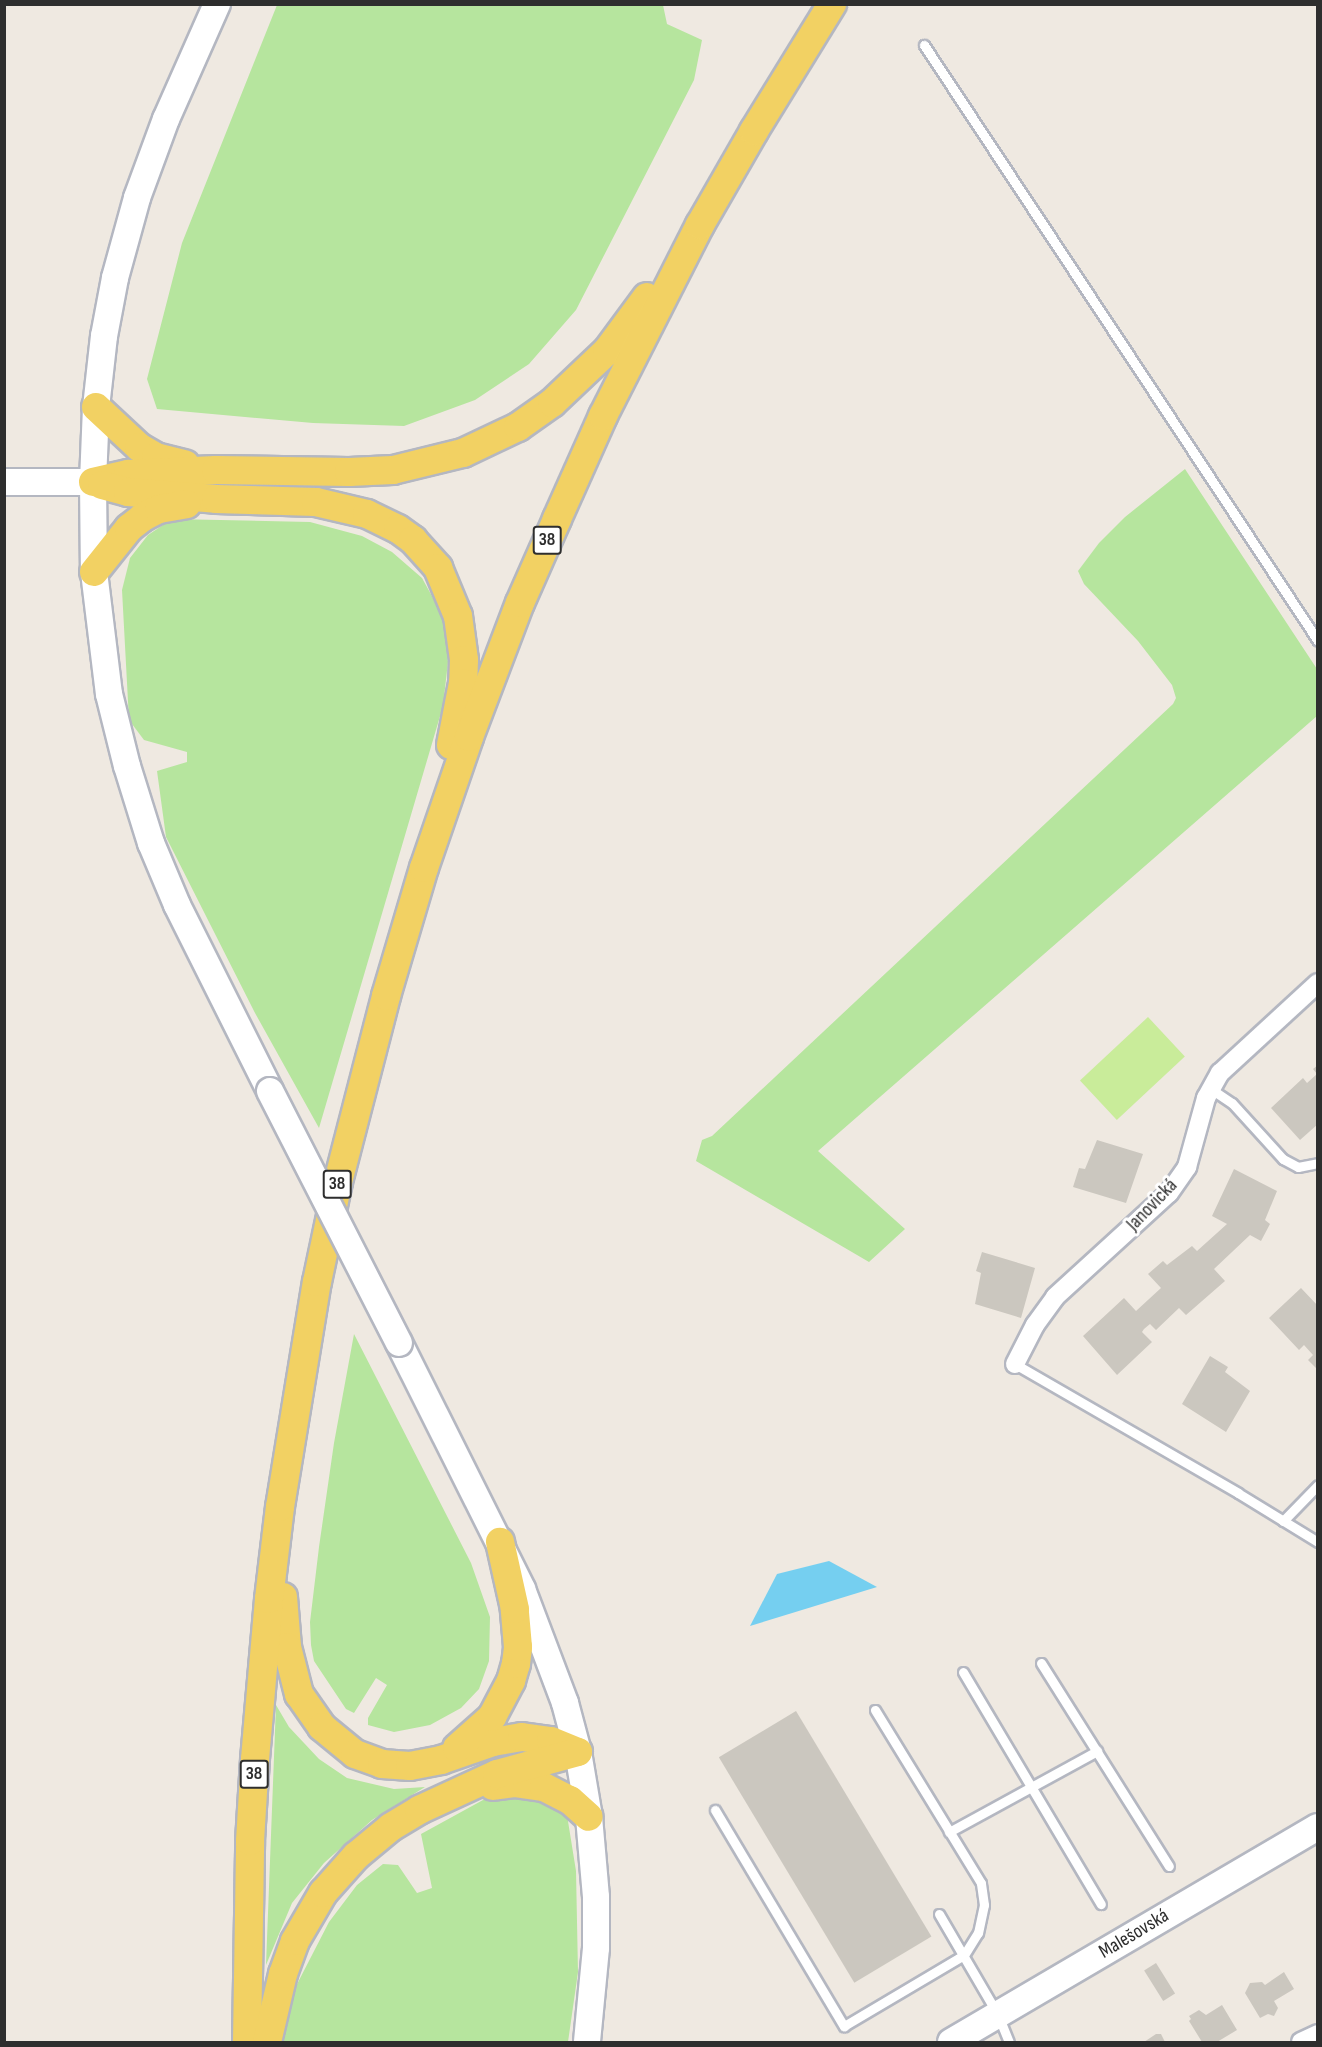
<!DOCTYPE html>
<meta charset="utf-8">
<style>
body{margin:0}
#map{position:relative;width:1322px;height:2047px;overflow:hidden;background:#efe9e1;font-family:"Sofia Sans Condensed",sans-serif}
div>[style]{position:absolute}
.green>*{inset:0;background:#b6e59e}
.pitch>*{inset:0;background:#c9ec9a;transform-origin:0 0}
.water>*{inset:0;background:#75cff0}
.building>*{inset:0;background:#cbc7bf;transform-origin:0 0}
.roads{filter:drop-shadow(2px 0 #b4b7c1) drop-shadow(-2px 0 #b4b7c1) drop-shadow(0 2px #b4b7c1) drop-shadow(0 -2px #b4b7c1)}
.lane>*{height:9px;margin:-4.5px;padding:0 4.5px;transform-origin:4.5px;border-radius:4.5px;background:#fff}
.street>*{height:18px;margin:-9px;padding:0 9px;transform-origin:9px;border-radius:9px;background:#fff}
.secondary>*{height:26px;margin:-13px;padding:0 13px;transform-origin:13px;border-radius:13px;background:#fff}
.primary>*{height:28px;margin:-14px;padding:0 14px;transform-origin:14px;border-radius:14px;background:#f2d163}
.bridges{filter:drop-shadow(2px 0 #b4b7c1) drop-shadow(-2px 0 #b4b7c1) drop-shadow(0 2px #b4b7c1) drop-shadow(0 -2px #b4b7c1)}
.secondary-bridge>*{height:26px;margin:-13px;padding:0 13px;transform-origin:13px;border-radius:13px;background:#fff}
span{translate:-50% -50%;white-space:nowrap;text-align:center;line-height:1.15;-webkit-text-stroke:6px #fff;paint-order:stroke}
.shield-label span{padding:2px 4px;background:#fff;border:2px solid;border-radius:4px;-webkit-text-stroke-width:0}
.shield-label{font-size:18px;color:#2e2e2e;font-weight:700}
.street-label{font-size:20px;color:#2e2e2e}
.frame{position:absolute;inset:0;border:6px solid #2e2e2e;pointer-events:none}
</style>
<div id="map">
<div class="green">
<div style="clip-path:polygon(277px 5px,663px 5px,667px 24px,702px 40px,694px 80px,576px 310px,529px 364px,475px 400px,404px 426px,313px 423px,157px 409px,147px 379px,182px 243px)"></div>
<div style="clip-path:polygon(1185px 469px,1317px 669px,1317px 716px,818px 1151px,905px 1229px,869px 1262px,696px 1161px,702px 1140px,712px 1136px,1173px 704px,1176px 698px,1172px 685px,1138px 641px,1084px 584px,1078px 571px,1099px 543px,1125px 517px)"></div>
<div style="clip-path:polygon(172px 519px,310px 522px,362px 536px,392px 552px,422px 578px,444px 618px,448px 662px,443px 706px,319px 1128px,255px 1013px,166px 837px,157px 771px,187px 762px,187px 752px,144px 740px,129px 720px,122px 590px,130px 558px,148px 535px)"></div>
<div style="clip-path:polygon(354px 1334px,471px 1563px,490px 1617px,489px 1661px,479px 1689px,461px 1708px,430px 1725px,394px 1732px,368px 1725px,368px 1718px,387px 1685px,376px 1678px,354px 1713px,346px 1709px,314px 1661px,311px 1645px,310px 1622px,319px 1547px,334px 1443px)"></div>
<div style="clip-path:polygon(276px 1705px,289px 1727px,319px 1759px,347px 1778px,394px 1789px,425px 1787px,372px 1820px,324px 1863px,292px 1903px,266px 1965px)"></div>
<div style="clip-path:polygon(535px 1796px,567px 1815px,576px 1871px,578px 1972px,568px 2042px,283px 2042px,294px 1990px,329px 1922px,357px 1885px,383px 1864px,398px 1865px,417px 1893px,432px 1888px,421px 1834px,483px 1800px)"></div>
</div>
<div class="pitch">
<div style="left:1148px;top:1017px;width:54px;height:93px;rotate:47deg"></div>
</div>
<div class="water">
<div style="clip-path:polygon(829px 1561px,877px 1587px,750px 1626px,777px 1574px)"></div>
</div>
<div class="building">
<div style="clip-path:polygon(1318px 1065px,1318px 1124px,1300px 1140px,1271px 1108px,1303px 1078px,1307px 1083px,1317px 1074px,1313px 1069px)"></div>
<div style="clip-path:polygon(1097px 1140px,1143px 1154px,1126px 1203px,1073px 1187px,1079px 1168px,1085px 1169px)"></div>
<div style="clip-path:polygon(1234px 1169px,1277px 1191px,1265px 1220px,1270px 1224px,1261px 1241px,1250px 1235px,1214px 1269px,1225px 1281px,1186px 1315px,1179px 1308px,1156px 1330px,1150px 1324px,1144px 1329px,1142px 1332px,1152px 1342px,1117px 1375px,1083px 1336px,1124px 1298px,1136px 1311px,1161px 1288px,1148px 1274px,1163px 1261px,1167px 1265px,1192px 1246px,1197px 1251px,1227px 1224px,1212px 1216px)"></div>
<div style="clip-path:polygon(982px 1252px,1035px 1268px,1021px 1318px,975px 1304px,981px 1273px,976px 1271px)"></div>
<div style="clip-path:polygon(1301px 1288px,1318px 1306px,1318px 1370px,1308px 1360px,1313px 1355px,1304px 1345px,1299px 1350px,1269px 1318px)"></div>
<div style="clip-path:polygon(1210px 1356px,1228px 1367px,1225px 1372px,1250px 1391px,1226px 1432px,1182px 1404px)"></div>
<div style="left:796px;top:1711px;width:263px;height:90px;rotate:59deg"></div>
<div style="left:1156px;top:1963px;width:36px;height:14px;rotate:58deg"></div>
<div style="clip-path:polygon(1284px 1972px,1294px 1989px,1274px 2001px,1278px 2008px,1274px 2016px,1268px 2014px,1260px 2018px,1245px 1993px,1250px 1983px,1262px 1982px,1265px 1985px)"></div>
<div style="clip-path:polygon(1222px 2005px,1237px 2030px,1217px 2042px,1202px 2042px,1189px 2021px,1191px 2019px,1189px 2016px,1199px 2010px,1206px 2015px)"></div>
<div style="clip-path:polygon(1156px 2034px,1161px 2034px,1165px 2042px,1144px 2042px)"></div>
</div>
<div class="roads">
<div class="lane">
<div style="left:924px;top:45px;width:714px;rotate:56.53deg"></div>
<div style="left:1211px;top:1089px;width:25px;rotate:34deg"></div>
<div style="left:1232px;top:1103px;width:76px;rotate:47.7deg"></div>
<div style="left:1283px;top:1159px;width:17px;rotate:28deg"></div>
<div style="left:1298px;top:1167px;width:20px;rotate:-11deg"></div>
<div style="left:1015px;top:1364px;width:258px;rotate:30deg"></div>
<div style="left:1238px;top:1493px;width:94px;rotate:31.5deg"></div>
<div style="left:1283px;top:1521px;width:50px;rotate:-45.8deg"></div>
<div style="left:1041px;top:1663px;width:240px;rotate:57.8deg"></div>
<div style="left:963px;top:1672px;width:270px;rotate:59.3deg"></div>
<div style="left:715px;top:1810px;width:252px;rotate:59.2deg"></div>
<div style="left:844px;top:2026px;width:139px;rotate:-30.6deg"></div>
<div style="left:964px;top:1955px;width:26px;rotate:-58deg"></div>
<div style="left:978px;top:1933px;width:29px;rotate:-78deg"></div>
<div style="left:984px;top:1905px;width:22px;rotate:-98deg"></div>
<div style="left:981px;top:1883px;width:203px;rotate:-121.5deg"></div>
<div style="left:949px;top:1832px;width:169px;rotate:-28.7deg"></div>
<div style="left:939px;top:1914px;width:117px;rotate:59.7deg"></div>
<div style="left:998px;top:2015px;width:29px;rotate:68deg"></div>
</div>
<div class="street">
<div style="left:1015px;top:1364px;width:44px;rotate:-62.9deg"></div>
<div style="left:1035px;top:1325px;width:34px;rotate:-54deg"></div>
<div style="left:1055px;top:1297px;width:154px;rotate:-42.4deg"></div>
<div style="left:1169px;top:1193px;width:32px;rotate:-55deg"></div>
<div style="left:1187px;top:1167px;width:72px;rotate:-74.6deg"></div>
<div style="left:1206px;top:1098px;width:29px;rotate:-61deg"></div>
<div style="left:1220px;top:1073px;width:133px;rotate:-42.6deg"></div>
<div style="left:1301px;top:2042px;width:19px;rotate:-25deg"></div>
</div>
<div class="secondary">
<div style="left:217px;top:4px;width:126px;rotate:113.9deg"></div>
<div style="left:166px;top:119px;width:84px;rotate:110.2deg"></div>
<div style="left:137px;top:198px;width:83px;rotate:105.4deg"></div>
<div style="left:115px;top:278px;width:59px;rotate:100.7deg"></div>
<div style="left:104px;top:336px;width:71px;rotate:96.4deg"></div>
<div style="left:96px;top:407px;width:75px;rotate:92.3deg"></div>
<div style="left:93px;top:482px;width:90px;rotate:89.4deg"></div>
<div style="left:94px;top:572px;width:123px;rotate:83deg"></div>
<div style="left:109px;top:694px;width:74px;rotate:76deg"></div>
<div style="left:127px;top:766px;width:81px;rotate:72.7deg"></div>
<div style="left:151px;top:843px;width:67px;rotate:67.2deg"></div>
<div style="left:177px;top:905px;width:208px;rotate:63.4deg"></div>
<div style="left:4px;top:482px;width:89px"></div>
<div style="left:399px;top:1343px;width:275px;rotate:63.4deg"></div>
<div style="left:522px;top:1589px;width:122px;rotate:69.3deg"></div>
<div style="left:565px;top:1703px;width:51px;rotate:75.1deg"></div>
<div style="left:578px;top:1752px;width:66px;rotate:80.4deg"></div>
<div style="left:589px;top:1817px;width:80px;rotate:85deg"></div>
<div style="left:596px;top:1897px;width:51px;rotate:90deg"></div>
<div style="left:596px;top:1948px;width:94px;rotate:95.5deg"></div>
<div style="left:951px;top:2042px;width:425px;rotate:-30.4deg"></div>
</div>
<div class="primary">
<div style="left:96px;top:407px;width:59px;rotate:42.9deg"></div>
<div style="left:139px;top:447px;width:20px;rotate:30deg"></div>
<div style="left:156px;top:457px;width:30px;rotate:14deg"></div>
<div style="left:93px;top:482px;width:36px;rotate:-13deg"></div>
<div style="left:128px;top:474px;width:88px;rotate:-2.6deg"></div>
<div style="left:216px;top:470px;width:133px;rotate:0.9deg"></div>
<div style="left:349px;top:472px;width:44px;rotate:-2.6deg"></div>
<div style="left:393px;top:470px;width:72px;rotate:-13.7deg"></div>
<div style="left:463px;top:453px;width:61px;rotate:-25.3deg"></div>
<div style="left:518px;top:427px;width:42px;rotate:-35.2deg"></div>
<div style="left:552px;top:403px;width:76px;rotate:-43.4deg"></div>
<div style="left:607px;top:351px;width:67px;rotate:-53.5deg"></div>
<div style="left:102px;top:485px;width:27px;rotate:15deg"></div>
<div style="left:128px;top:492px;width:88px;rotate:4.5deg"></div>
<div style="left:216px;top:499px;width:100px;rotate:1.7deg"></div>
<div style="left:316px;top:502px;width:52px;rotate:13.2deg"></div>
<div style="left:367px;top:514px;width:34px;rotate:26deg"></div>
<div style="left:398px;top:529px;width:19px;rotate:36deg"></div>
<div style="left:413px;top:540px;width:38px;rotate:48deg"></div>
<div style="left:438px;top:568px;width:52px;rotate:67.4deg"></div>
<div style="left:458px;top:616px;width:44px;rotate:82.2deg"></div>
<div style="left:464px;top:660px;width:23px;rotate:92deg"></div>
<div style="left:463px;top:683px;width:63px;rotate:101deg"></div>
<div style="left:94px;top:572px;width:56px;rotate:-51.5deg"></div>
<div style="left:129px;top:528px;width:18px;rotate:-38deg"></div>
<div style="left:143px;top:517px;width:18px;rotate:-27deg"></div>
<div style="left:159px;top:509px;width:28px;rotate:-10deg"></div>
<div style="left:283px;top:1597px;width:50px;rotate:85.4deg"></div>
<div style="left:287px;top:1647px;width:49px;rotate:75.7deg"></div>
<div style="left:299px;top:1694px;width:40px;rotate:55.1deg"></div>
<div style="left:322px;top:1727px;width:43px;rotate:39.3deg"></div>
<div style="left:355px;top:1754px;width:29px;rotate:20deg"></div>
<div style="left:382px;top:1764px;width:28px;rotate:4deg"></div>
<div style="left:410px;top:1766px;width:32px;rotate:-11deg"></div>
<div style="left:441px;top:1760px;width:55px;rotate:-19.1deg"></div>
<div style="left:493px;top:1742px;width:29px;rotate:-10deg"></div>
<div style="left:522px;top:1737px;width:29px;rotate:8deg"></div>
<div style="left:551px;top:1741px;width:29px;rotate:22deg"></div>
<div style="left:457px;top:1748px;width:47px;rotate:-41.5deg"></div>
<div style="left:492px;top:1717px;width:41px;rotate:-62.2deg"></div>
<div style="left:511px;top:1681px;width:18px;rotate:-74deg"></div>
<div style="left:516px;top:1664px;width:17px;rotate:-83deg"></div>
<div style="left:518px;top:1647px;width:38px;rotate:-95deg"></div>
<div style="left:515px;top:1609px;width:69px;rotate:-102.6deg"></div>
<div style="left:493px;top:1786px;width:21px;rotate:-8deg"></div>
<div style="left:514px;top:1783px;width:30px;rotate:8deg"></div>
<div style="left:544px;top:1787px;width:29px;rotate:27deg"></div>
<div style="left:570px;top:1800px;width:25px;rotate:42deg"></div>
<div style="left:247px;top:2042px;width:201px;rotate:-89.1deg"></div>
<div style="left:250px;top:1841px;width:82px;rotate:-86.5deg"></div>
<div style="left:255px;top:1759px;width:161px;rotate:-85deg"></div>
<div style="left:269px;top:1599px;width:93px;rotate:-83.2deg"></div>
<div style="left:280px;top:1507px;width:228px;rotate:-80.7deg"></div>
<div style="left:317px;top:1282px;width:102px;rotate:-78.1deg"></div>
<div style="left:338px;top:1182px;width:192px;rotate:-75.5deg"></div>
<div style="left:386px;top:996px;width:134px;rotate:-73.5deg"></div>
<div style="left:424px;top:868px;width:139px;rotate:-71deg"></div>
<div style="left:469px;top:737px;width:143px;rotate:-69.2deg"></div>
<div style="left:520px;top:603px;width:92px;rotate:-66.2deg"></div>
<div style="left:557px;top:519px;width:113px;rotate:-65.9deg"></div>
<div style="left:603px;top:416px;width:214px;rotate:-63.1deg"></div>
<div style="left:700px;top:225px;width:108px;rotate:-60.1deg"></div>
<div style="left:754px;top:131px;width:149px;rotate:-58.4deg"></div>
<div style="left:267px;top:2042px;width:70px;rotate:-76.8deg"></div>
<div style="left:283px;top:1974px;width:35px;rotate:-70deg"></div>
<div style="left:295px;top:1941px;width:56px;rotate:-59.7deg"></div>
<div style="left:323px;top:1893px;width:50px;rotate:-48.3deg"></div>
<div style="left:356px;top:1856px;width:45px;rotate:-39.6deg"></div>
<div style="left:391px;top:1827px;width:33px;rotate:-31deg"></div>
<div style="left:419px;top:1810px;width:86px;rotate:-24.8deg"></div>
<div style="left:497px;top:1774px;width:84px;rotate:-15.2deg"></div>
</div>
</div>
<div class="bridges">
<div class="secondary-bridge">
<div style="left:270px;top:1091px;width:283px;rotate:62.9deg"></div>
</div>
</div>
<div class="shield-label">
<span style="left:547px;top:540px">38</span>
<span style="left:337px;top:1184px">38</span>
<span style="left:254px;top:1774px">38</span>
</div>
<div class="street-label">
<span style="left:1152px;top:1205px;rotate:-46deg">Janovická</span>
<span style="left:1134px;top:1934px;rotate:-31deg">Malešovská</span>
</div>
<div class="frame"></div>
</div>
